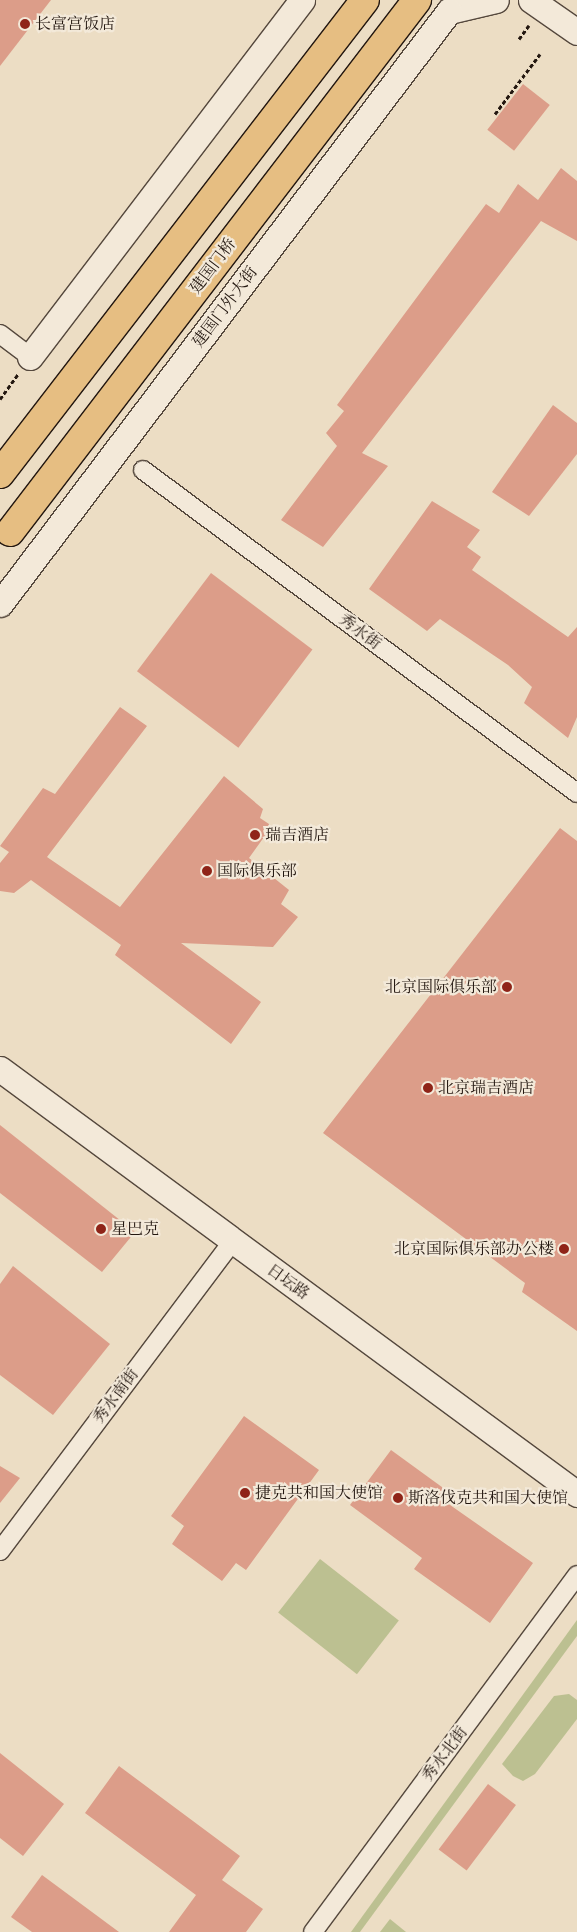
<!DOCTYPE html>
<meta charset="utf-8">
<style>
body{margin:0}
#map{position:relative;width:577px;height:1932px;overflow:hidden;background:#ecddc4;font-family:"EB Garamond","Noto Serif SC",serif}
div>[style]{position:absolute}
.green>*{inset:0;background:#bcc091;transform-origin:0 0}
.building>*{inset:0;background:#dc9d89;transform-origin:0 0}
.path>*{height:3px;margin-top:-1.5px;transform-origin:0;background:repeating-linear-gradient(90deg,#231710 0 4px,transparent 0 6.5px)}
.roads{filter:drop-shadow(1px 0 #55483d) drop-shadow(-1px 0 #55483d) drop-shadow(0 1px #55483d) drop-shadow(0 -1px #55483d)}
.street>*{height:18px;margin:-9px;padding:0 9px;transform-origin:9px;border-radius:9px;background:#f3e9d9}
.secondary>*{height:25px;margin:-12.5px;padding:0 12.5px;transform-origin:12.5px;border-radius:12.5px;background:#f3e9d9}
.bridges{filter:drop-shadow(1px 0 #231710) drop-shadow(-1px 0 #231710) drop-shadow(0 1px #231710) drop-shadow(0 -1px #231710)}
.highway-bridge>*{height:28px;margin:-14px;padding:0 14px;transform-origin:14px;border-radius:14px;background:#e6be82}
.dots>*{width:14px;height:14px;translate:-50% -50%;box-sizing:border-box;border:2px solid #f3e9d9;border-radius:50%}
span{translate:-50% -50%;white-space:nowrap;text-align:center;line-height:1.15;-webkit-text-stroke:4.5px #f3e9d9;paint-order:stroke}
.poi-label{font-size:16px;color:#231710}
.left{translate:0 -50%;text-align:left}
.right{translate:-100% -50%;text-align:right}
.street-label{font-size:16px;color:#231710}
</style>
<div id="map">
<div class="green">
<div style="left:320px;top:1559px;width:100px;height:68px;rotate:38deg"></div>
<div style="clip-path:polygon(577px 1620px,577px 1636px,360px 1932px,351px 1932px)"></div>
<div style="clip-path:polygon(569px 1694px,577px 1700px,577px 1719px,535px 1774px,523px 1781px,513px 1776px,502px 1764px,554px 1696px)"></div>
<div style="clip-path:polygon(390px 1919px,406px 1932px,380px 1932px)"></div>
</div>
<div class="building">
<div style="clip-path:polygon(0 0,51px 0,0 66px)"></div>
<div style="left:523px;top:84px;width:34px;height:58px;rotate:38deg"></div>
<div style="clip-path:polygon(561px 168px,577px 181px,577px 241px,541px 221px,362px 453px,388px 466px,323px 547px,281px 520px,337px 446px,326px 433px,344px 411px,337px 405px,486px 204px,499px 213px,518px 184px,538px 200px)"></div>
<div style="clip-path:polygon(553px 405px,577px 423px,577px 454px,529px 516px,492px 492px)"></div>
<div style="clip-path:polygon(432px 501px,480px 530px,467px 547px,481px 557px,472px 570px,568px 637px,577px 627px,577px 717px,568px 738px,524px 703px,532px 687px,508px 665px,440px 619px,427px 631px,369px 589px)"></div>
<div style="left:211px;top:573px;width:127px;height:123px;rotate:37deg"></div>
<div style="clip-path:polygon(120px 707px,147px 726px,47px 857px,120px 907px,224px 776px,263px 809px,260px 818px,272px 826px,249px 858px,289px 890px,281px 904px,298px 917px,273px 947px,181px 943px,261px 1002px,231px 1044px,115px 955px,121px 945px,31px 880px,14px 893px,0 891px,0 863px,9px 852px,0 846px,43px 788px,55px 794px)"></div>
<div style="clip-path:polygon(560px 828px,577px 841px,577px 1331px,522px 1292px,525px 1283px,323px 1133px)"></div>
<div style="clip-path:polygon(0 1125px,135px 1232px,102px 1272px,0 1193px)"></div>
<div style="clip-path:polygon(13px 1266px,110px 1344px,53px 1415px,0 1375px,0 1284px)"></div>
<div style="clip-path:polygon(244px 1416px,319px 1470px,246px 1570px,236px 1563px,222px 1581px,172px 1544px,184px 1526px,171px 1516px)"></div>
<div style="clip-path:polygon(391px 1450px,446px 1490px,440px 1498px,533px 1563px,490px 1623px,414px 1569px,422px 1558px,350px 1505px)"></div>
<div style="clip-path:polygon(0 1466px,20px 1478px,0 1503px)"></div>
<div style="clip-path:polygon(0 1753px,64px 1804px,23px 1856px,0 1838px)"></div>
<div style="clip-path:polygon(119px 1766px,240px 1856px,222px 1880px,263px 1909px,246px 1932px,169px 1932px,196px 1895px,85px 1813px)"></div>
<div style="left:488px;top:1784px;width:35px;height:82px;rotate:37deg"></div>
<div style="clip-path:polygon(42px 1875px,119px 1932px,32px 1932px,11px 1917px)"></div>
</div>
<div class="path">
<div style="left:519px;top:39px;width:17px;rotate:-54deg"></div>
<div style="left:495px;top:114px;width:75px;rotate:-53.1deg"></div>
<div style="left:0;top:399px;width:31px;rotate:-54deg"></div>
</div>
<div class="roads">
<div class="street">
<div style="left:0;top:334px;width:38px;rotate:37deg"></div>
<div style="left:143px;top:470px;width:541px;rotate:36.66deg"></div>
<div style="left:0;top:1551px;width:386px;rotate:-53.1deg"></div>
<div style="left:313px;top:1932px;width:444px;rotate:-53.5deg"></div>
</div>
<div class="secondary">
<div style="left:531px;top:0;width:56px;rotate:34.8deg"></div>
<div style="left:449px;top:11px;width:48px;rotate:-13.2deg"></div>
<div style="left:30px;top:357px;width:449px;rotate:-52.7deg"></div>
<div style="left:0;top:604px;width:744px;rotate:-52.87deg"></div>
<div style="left:0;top:1069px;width:717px;rotate:36.37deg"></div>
</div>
</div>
<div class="bridges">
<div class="highway-bridge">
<div style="left:0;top:474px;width:598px;rotate:-52.4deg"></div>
<div style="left:10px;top:532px;width:670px;rotate:-52.58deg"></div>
</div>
</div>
<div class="dots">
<div style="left:25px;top:24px;background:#8f2418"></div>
<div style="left:255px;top:835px;background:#8f2418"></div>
<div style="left:207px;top:871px;background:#8f2418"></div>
<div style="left:507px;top:987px;background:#8f2418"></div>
<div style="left:428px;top:1088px;background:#8f2418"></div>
<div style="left:101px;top:1229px;background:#8f2418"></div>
<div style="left:564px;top:1249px;background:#8f2418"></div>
<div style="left:245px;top:1493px;background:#8f2418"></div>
<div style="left:398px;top:1498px;background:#8f2418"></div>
</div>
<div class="poi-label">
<span class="left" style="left:35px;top:24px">长富宫饭店</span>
<span class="left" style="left:265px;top:835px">瑞吉酒店</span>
<span class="left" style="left:217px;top:871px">国际俱乐部</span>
<span class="right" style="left:497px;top:987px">北京国际俱乐部</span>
<span class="left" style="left:438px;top:1088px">北京瑞吉酒店</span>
<span class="left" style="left:111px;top:1229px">星巴克</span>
<span class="right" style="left:554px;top:1249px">北京国际俱乐部办公楼</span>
<span class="left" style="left:255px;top:1493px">捷克共和国大使馆</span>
<span class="left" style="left:408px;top:1498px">斯洛伐克共和国大使馆</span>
</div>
<div class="street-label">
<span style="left:213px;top:266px;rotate:-53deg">建国门桥</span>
<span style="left:225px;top:307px;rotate:-53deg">建国门外大街</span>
<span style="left:360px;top:632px;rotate:37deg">秀水街</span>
<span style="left:288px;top:1282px;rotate:36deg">日坛路</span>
<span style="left:116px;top:1396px;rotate:-53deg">秀水南街</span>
<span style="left:445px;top:1754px;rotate:-53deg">秀水北街</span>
</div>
</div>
